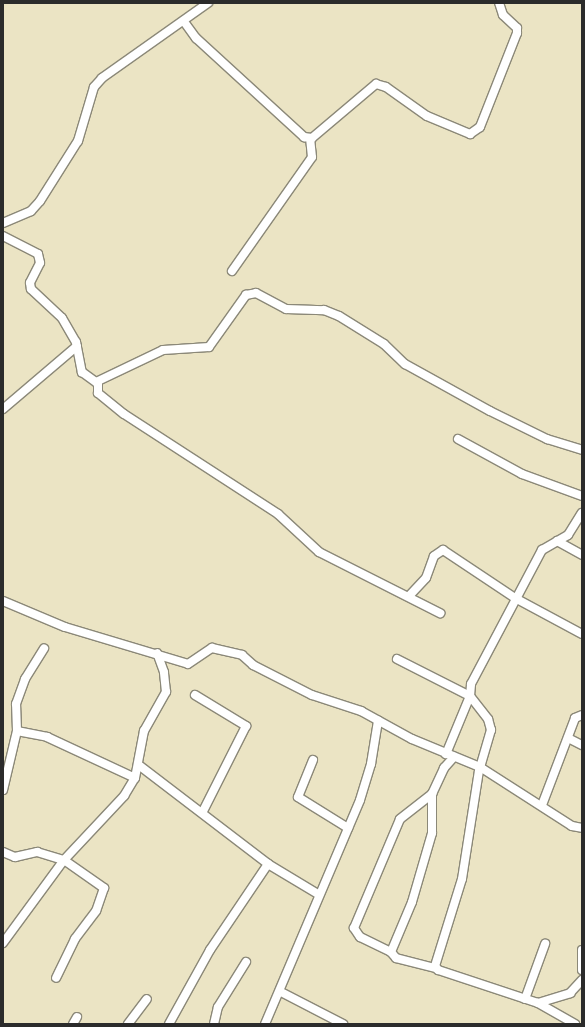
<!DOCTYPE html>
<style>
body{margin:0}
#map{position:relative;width:585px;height:1027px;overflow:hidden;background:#ebe4c4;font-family:Pangolin,sans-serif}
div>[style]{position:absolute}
.roads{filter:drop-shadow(1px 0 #8b8878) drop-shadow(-1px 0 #8b8878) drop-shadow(0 1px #8b8878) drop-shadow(0 -1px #8b8878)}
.minor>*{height:8px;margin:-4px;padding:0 4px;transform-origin:4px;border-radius:4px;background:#fff}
span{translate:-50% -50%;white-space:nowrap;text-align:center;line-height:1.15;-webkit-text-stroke:3.5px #fcf5e5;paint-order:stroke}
.frame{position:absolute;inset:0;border:4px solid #2b2b2b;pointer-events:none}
</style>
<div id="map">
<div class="roads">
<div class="minor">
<div style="left:185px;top:23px;width:19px;rotate:54deg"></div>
<div style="left:196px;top:38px;width:147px;rotate:42.5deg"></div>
<div style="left:304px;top:137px;width:8px;rotate:7deg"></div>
<div style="left:312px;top:138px;width:84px;rotate:-40.2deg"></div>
<div style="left:376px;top:84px;width:10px;rotate:17deg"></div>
<div style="left:386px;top:87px;width:50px;rotate:35.3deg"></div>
<div style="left:427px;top:116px;width:47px;rotate:22.7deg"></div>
<div style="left:470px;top:134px;width:12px;rotate:-35deg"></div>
<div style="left:480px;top:127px;width:101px;rotate:-68.5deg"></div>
<div style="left:517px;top:33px;width:5px;rotate:-90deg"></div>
<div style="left:517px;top:28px;width:19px;rotate:-137deg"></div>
<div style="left:503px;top:15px;width:13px;rotate:-108deg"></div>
<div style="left:3px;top:223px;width:30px;rotate:-23deg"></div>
<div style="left:31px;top:211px;width:13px;rotate:-48deg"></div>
<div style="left:40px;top:201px;width:71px;rotate:-57.7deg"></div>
<div style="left:78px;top:141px;width:56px;rotate:-73.5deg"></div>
<div style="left:94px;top:87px;width:12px;rotate:-48deg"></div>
<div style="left:102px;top:78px;width:130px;rotate:-35.3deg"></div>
<div style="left:3px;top:236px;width:39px;rotate:27deg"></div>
<div style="left:38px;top:254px;width:9px;rotate:77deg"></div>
<div style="left:40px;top:263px;width:22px;rotate:117deg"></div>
<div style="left:30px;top:283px;width:6px;rotate:81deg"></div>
<div style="left:31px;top:289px;width:42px;rotate:43.1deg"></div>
<div style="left:62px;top:318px;width:28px;rotate:60deg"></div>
<div style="left:76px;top:342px;width:31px;rotate:79deg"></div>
<div style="left:82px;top:372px;width:17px;rotate:36deg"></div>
<div style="left:96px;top:382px;width:74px;rotate:-25.5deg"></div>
<div style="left:163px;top:350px;width:46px;rotate:-3.7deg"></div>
<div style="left:209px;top:347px;width:64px;rotate:-54.6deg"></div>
<div style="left:246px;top:295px;width:10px;rotate:-11deg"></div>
<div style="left:256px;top:293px;width:34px;rotate:28deg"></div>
<div style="left:286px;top:309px;width:38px;rotate:2deg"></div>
<div style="left:324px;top:310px;width:16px;rotate:22deg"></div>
<div style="left:339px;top:316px;width:53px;rotate:31.9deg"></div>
<div style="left:384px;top:344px;width:29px;rotate:44deg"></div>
<div style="left:405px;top:364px;width:97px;rotate:28.9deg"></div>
<div style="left:490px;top:411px;width:64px;rotate:26.2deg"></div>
<div style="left:547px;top:439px;width:37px;rotate:17deg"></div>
<div style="left:232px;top:271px;width:139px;rotate:-54.9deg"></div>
<div style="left:312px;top:157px;width:18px;rotate:-96deg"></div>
<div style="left:98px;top:383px;width:10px;rotate:90deg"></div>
<div style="left:98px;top:393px;width:33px;rotate:39deg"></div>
<div style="left:124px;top:414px;width:184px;rotate:33deg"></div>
<div style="left:278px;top:514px;width:56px;rotate:42.8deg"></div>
<div style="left:319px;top:552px;width:136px;rotate:26.8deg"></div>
<div style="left:3px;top:409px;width:97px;rotate:-40.4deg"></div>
<div style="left:458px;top:439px;width:73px;rotate:28.7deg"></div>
<div style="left:522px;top:474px;width:64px;rotate:20.1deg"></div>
<div style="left:557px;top:541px;width:29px;rotate:29deg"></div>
<div style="left:410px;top:595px;width:23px;rotate:-47deg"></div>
<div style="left:426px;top:578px;width:23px;rotate:-70deg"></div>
<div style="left:434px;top:556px;width:11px;rotate:-34deg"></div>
<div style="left:443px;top:550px;width:87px;rotate:33.7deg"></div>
<div style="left:515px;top:598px;width:76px;rotate:28.2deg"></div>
<div style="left:3px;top:601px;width:67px;rotate:22.8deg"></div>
<div style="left:65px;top:627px;width:128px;rotate:16.7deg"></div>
<div style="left:188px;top:664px;width:29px;rotate:-34deg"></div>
<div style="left:212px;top:648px;width:31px;rotate:13deg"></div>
<div style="left:242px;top:655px;width:15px;rotate:42deg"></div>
<div style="left:253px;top:665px;width:66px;rotate:27deg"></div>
<div style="left:312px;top:695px;width:52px;rotate:18.1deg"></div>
<div style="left:361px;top:711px;width:58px;rotate:28.8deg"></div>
<div style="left:412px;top:739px;width:74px;rotate:22.4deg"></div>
<div style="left:480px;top:767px;width:109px;rotate:32.7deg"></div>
<div style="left:572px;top:826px;width:10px;rotate:11deg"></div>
<div style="left:397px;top:659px;width:82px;rotate:26.9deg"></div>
<div style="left:470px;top:696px;width:63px;rotate:112.5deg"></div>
<div style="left:195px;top:695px;width:60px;rotate:31.3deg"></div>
<div style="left:246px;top:726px;width:97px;rotate:116.8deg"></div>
<div style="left:17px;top:731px;width:31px;rotate:11deg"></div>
<div style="left:47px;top:737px;width:97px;rotate:25deg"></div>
<div style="left:568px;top:738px;width:16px;rotate:27deg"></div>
<div style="left:313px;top:760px;width:40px;rotate:112deg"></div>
<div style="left:298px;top:797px;width:59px;rotate:31.8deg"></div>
<div style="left:140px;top:766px;width:161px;rotate:37.4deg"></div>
<div style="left:268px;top:864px;width:58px;rotate:31deg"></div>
<div style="left:3px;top:790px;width:61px;rotate:-76.7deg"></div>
<div style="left:17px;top:731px;width:27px;rotate:-92deg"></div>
<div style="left:16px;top:704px;width:27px;rotate:-70deg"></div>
<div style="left:25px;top:679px;width:36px;rotate:-58deg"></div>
<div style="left:542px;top:805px;width:93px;rotate:-69.2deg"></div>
<div style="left:575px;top:718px;width:8px;rotate:-23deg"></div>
<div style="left:3px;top:852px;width:13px;rotate:23deg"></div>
<div style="left:15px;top:857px;width:23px;rotate:-13deg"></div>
<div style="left:37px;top:852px;width:28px;rotate:17deg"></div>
<div style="left:64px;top:860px;width:49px;rotate:35deg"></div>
<div style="left:104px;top:888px;width:24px;rotate:109deg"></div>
<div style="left:96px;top:911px;width:35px;rotate:127deg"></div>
<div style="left:75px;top:939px;width:43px;rotate:116deg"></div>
<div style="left:3px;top:943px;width:103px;rotate:-53.7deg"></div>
<div style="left:64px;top:860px;width:88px;rotate:-46.8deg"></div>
<div style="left:124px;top:796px;width:21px;rotate:-59deg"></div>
<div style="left:135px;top:778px;width:48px;rotate:-79.2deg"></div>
<div style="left:144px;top:731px;width:45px;rotate:-60.6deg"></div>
<div style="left:166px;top:692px;width:20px;rotate:-96deg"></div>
<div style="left:164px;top:672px;width:20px;rotate:-110deg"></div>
<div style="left:582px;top:950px;width:20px;rotate:90deg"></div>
<div style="left:391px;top:952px;width:34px;rotate:-154deg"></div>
<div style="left:360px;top:937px;width:11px;rotate:-124deg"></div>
<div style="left:354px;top:928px;width:118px;rotate:-67.1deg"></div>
<div style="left:400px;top:819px;width:41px;rotate:-38deg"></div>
<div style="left:435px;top:968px;width:40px;rotate:-165.6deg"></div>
<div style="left:396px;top:958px;width:8px;rotate:-130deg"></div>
<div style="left:391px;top:952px;width:54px;rotate:-67.2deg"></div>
<div style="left:412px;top:902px;width:72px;rotate:-73.8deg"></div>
<div style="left:432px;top:833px;width:39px;rotate:-90deg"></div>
<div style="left:432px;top:794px;width:29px;rotate:-65deg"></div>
<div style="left:444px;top:768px;width:15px;rotate:-48deg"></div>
<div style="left:281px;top:992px;width:70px;rotate:27.3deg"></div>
<div style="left:525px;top:999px;width:59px;rotate:-70deg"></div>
<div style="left:538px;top:1003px;width:34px;rotate:-17deg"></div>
<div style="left:570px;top:993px;width:18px;rotate:-47deg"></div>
<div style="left:73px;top:1024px;width:8px;rotate:-60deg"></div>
<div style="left:128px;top:1024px;width:31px;rotate:-53deg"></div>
<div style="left:169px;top:1024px;width:85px;rotate:-61deg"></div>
<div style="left:210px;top:950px;width:104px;rotate:-56deg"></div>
<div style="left:214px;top:1024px;width:17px;rotate:-77deg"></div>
<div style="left:218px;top:1007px;width:53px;rotate:-58.1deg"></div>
<div style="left:265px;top:1024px;width:243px;rotate:-67deg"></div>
<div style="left:360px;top:800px;width:38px;rotate:-73deg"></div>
<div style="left:371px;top:764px;width:44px;rotate:-80.8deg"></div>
<div style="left:575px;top:1024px;width:43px;rotate:-150.4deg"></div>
<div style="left:538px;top:1003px;width:105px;rotate:-161.7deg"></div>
<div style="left:438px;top:970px;width:5px;rotate:-127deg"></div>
<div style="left:435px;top:966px;width:91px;rotate:-72.8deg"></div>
<div style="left:462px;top:879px;width:109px;rotate:-81.1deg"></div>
<div style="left:479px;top:771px;width:43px;rotate:-73.7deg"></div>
<div style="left:491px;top:730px;width:11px;rotate:-105deg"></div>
<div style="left:488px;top:719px;width:29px;rotate:-128deg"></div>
<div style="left:470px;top:696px;width:12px;rotate:-85deg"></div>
<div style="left:471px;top:684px;width:152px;rotate:-62.1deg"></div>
<div style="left:542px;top:550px;width:30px;rotate:-30deg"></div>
<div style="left:568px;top:535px;width:26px;rotate:-58deg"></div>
</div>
</div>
<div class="frame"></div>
</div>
